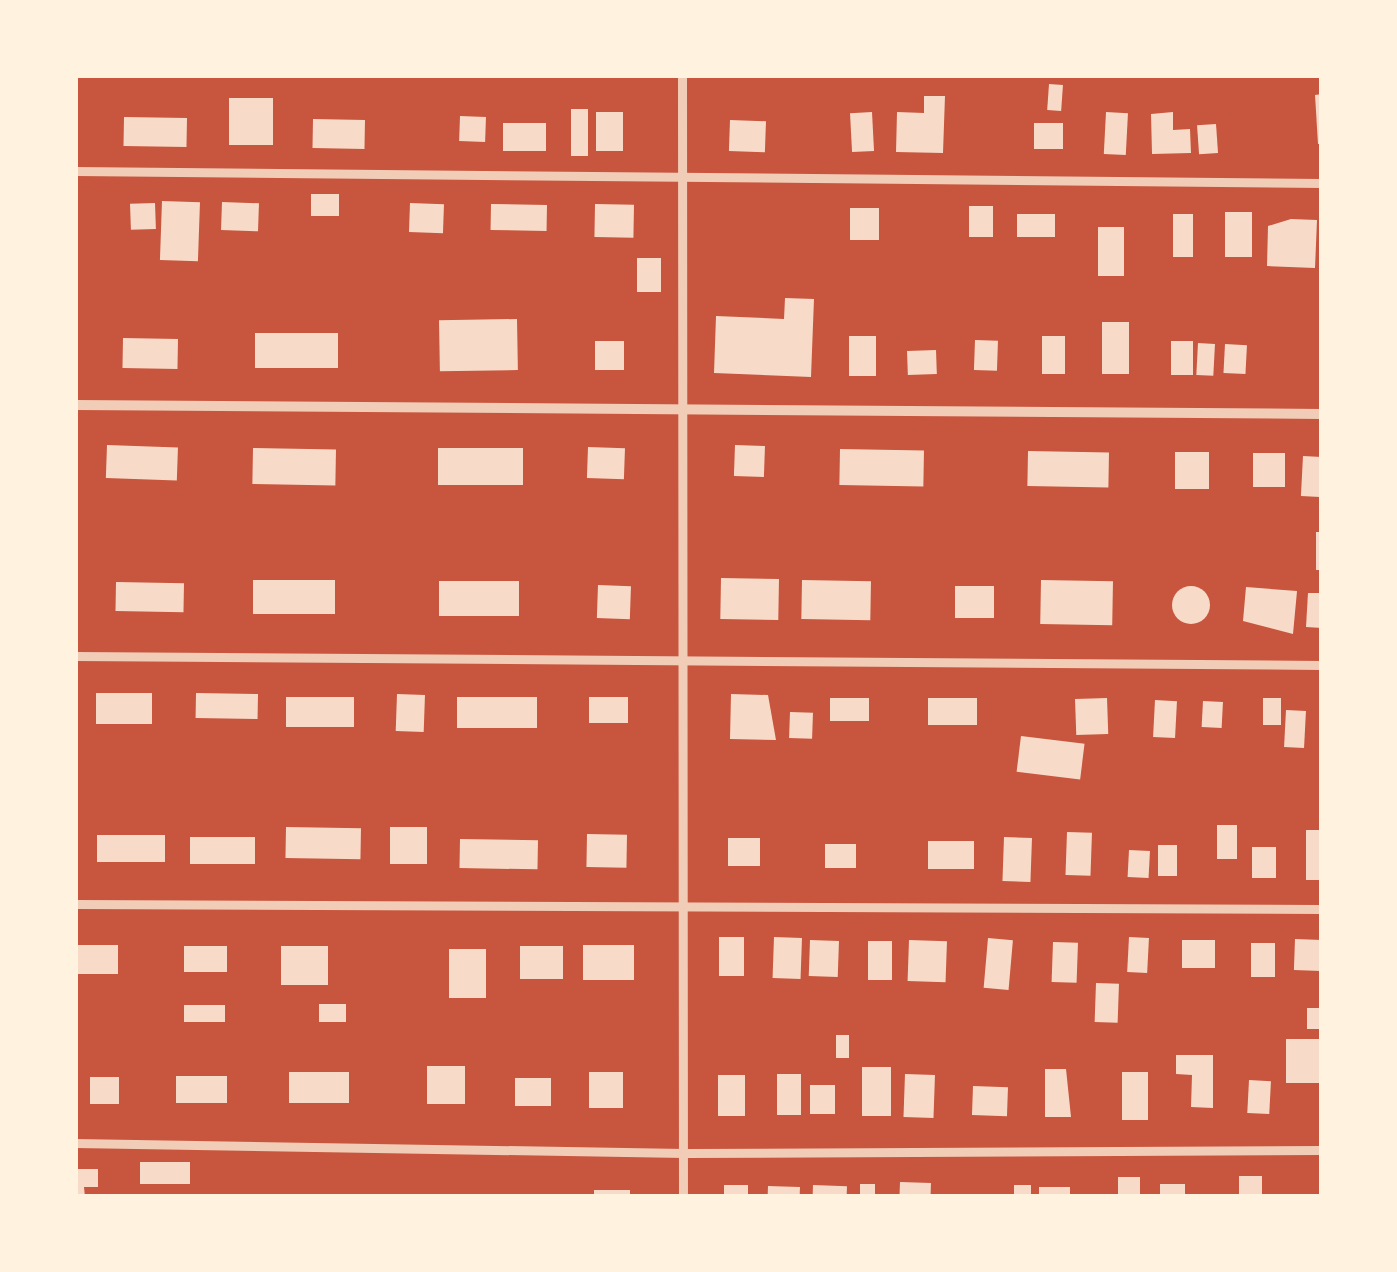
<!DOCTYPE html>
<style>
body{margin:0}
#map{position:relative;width:1397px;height:1272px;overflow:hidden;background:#c8553d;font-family:Montserrat,sans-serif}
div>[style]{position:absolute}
.building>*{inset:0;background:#f7dbc8;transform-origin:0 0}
.round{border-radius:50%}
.minor>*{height:9px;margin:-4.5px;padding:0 4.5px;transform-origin:4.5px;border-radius:4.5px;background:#f1ccb7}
.tertiary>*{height:10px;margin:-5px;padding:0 5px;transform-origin:5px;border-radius:5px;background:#f1ccb7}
span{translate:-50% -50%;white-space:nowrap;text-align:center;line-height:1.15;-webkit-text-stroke:10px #fff3e0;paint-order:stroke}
.frame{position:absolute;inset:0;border:78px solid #fff3e0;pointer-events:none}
</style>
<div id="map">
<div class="building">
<div style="left:1049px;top:84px;width:14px;height:26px;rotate:4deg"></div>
<div style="clip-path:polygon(1322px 94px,1322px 144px,1318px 144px,1315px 95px)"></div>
<div style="clip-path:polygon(924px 96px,945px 96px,943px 153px,896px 152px,897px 112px,924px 113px)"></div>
<div style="left:229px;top:98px;width:44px;height:47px"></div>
<div style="left:571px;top:109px;width:17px;height:47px"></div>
<div style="left:596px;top:112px;width:27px;height:39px"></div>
<div style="left:872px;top:112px;width:39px;height:22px;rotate:87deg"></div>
<div style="left:1106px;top:112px;width:22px;height:42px;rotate:3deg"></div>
<div style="clip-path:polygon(1173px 112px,1173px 130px,1190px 129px,1191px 153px,1152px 154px,1151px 114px)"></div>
<div style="left:460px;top:116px;width:26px;height:25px;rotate:2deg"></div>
<div style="left:124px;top:117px;width:63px;height:29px;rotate:1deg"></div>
<div style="left:313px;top:119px;width:52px;height:29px;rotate:1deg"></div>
<div style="left:730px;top:120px;width:36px;height:31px;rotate:2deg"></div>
<div style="left:503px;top:123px;width:43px;height:28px"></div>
<div style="left:1034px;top:123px;width:29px;height:26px"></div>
<div style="left:1216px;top:124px;width:29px;height:19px;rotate:86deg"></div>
<div style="left:311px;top:194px;width:28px;height:22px"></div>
<div style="left:162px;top:201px;width:38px;height:59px;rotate:2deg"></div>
<div style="left:222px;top:202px;width:37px;height:28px;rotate:2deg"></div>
<div style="left:155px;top:203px;width:26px;height:25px;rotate:88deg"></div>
<div style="left:410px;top:203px;width:34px;height:29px;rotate:2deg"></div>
<div style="left:491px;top:204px;width:56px;height:26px;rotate:1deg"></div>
<div style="left:595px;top:204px;width:39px;height:33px;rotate:1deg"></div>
<div style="left:969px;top:206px;width:24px;height:31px"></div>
<div style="left:850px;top:208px;width:29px;height:32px"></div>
<div style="left:1225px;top:212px;width:27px;height:45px"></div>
<div style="left:1017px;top:214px;width:38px;height:23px"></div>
<div style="left:1173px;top:214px;width:20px;height:43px"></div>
<div style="clip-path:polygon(1291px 219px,1317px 220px,1315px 268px,1267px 266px,1268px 226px)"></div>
<div style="left:1098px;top:227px;width:26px;height:49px"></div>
<div style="left:637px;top:258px;width:24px;height:34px"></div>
<div style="clip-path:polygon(785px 298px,814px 299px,811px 377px,714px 373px,716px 316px,784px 319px)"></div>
<div style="left:517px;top:319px;width:51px;height:78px;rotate:89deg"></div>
<div style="left:1102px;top:322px;width:27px;height:52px"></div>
<div style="left:255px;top:333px;width:83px;height:35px"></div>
<div style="left:849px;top:336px;width:27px;height:40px"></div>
<div style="left:1042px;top:336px;width:23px;height:38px"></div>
<div style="left:123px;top:338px;width:55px;height:30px;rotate:1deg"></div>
<div style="left:975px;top:340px;width:23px;height:30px;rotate:2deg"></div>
<div style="left:595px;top:341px;width:29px;height:29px"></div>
<div style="left:1171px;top:341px;width:22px;height:34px"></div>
<div style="left:1198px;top:343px;width:17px;height:32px;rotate:3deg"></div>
<div style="left:1225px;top:344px;width:22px;height:29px;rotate:3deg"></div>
<div style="left:936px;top:350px;width:24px;height:29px;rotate:88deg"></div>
<div style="left:107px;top:445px;width:71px;height:33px;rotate:2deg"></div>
<div style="left:735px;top:445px;width:30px;height:31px;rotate:2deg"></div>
<div style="left:588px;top:447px;width:37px;height:31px;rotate:2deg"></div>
<div style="left:253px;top:448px;width:83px;height:36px;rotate:1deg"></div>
<div style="left:438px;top:448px;width:85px;height:37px"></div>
<div style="left:840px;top:449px;width:84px;height:36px;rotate:1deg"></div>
<div style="left:1028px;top:451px;width:81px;height:35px;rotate:1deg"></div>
<div style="left:1175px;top:452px;width:34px;height:37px"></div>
<div style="left:1253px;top:453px;width:32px;height:34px"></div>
<div style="left:1303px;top:456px;width:19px;height:40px;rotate:3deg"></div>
<div style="left:1316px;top:532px;width:6px;height:38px"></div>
<div style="left:721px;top:578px;width:58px;height:41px;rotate:1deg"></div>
<div style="left:253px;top:580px;width:82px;height:34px"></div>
<div style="left:802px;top:580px;width:69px;height:39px;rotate:1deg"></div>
<div style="left:1041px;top:580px;width:72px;height:44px;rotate:1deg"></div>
<div style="left:439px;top:581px;width:80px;height:35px"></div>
<div style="left:116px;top:582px;width:68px;height:29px;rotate:1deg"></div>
<div style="left:598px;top:585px;width:33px;height:33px;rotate:2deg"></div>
<div style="left:955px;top:586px;width:39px;height:32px"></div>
<div class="round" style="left:1172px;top:586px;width:38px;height:38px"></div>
<div style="clip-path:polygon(1246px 587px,1297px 591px,1293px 634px,1243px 621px)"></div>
<div style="clip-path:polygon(1308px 593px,1322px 593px,1322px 628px,1306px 627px)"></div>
<div style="left:96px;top:693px;width:56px;height:31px"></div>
<div style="left:196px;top:693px;width:62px;height:25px;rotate:1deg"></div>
<div style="left:397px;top:694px;width:28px;height:37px;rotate:2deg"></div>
<div style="clip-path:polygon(731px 694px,768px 695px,776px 740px,730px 739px)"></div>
<div style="left:286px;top:697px;width:68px;height:30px"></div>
<div style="left:457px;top:697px;width:80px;height:31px"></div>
<div style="left:589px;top:697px;width:39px;height:26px"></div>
<div style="left:830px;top:698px;width:39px;height:23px"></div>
<div style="left:928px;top:698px;width:49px;height:27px"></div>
<div style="left:1107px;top:698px;width:36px;height:32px;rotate:88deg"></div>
<div style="left:1263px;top:698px;width:18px;height:27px"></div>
<div style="left:1155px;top:700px;width:22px;height:37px;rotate:3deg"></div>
<div style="left:1203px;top:701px;width:20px;height:26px;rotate:3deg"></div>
<div style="left:1286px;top:710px;width:20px;height:37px;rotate:3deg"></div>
<div style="left:790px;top:712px;width:23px;height:26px;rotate:2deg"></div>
<div style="left:1021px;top:736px;width:64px;height:36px;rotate:7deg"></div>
<div style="left:1217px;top:825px;width:20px;height:34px"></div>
<div style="left:286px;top:827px;width:75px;height:31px;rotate:1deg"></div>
<div style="left:390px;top:827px;width:37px;height:37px"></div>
<div style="left:1306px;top:830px;width:16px;height:50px"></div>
<div style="left:1067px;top:832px;width:25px;height:43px;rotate:2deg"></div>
<div style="left:587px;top:834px;width:40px;height:33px;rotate:1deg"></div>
<div style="left:97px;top:835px;width:68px;height:27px"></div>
<div style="left:190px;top:837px;width:65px;height:27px"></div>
<div style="left:1004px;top:837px;width:28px;height:44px;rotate:2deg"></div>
<div style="left:760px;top:838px;width:28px;height:32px;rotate:90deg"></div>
<div style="left:460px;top:839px;width:78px;height:29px;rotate:1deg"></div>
<div style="left:928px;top:841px;width:46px;height:28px"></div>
<div style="left:825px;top:844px;width:31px;height:24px"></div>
<div style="left:1158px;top:845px;width:19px;height:31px"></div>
<div style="left:1252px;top:847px;width:24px;height:31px"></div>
<div style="left:1129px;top:850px;width:21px;height:27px;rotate:3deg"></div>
<div style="left:719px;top:937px;width:25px;height:39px"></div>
<div style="left:774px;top:937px;width:28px;height:41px;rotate:2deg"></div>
<div style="left:1129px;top:937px;width:20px;height:35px;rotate:3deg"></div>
<div style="left:988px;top:938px;width:25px;height:50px;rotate:5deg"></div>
<div style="left:1295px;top:939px;width:27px;height:31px;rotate:2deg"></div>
<div style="left:810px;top:940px;width:29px;height:36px;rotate:2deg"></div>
<div style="left:909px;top:940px;width:38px;height:41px;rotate:2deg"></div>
<div style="left:1182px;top:940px;width:33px;height:28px"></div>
<div style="left:868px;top:941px;width:24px;height:39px"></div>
<div style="left:1053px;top:942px;width:25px;height:40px;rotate:2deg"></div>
<div style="left:1275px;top:943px;width:34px;height:24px;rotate:90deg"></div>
<div style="left:76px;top:945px;width:42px;height:29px"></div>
<div style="left:583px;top:945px;width:51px;height:35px"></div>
<div style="left:184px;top:946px;width:43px;height:26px"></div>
<div style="left:281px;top:946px;width:47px;height:39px"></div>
<div style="left:520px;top:946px;width:43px;height:33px"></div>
<div style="left:449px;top:949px;width:37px;height:49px"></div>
<div style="left:1096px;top:983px;width:23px;height:39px;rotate:2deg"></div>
<div style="left:319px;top:1004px;width:27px;height:18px"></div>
<div style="left:184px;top:1005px;width:41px;height:17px"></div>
<div style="left:1307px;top:1008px;width:15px;height:21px"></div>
<div style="left:849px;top:1035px;width:23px;height:13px;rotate:90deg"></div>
<div style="left:1322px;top:1039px;width:44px;height:36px;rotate:90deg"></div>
<div style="clip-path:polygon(1176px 1055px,1213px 1055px,1213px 1108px,1191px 1107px,1192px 1075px,1176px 1074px)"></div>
<div style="left:427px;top:1066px;width:38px;height:38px"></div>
<div style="left:862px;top:1067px;width:29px;height:49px"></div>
<div style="clip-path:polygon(1045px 1069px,1066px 1069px,1071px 1117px,1045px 1117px)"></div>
<div style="left:289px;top:1072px;width:60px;height:31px"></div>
<div style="left:589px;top:1072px;width:34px;height:36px"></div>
<div style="left:1122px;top:1072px;width:26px;height:48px"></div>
<div style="left:777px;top:1074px;width:24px;height:41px"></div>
<div style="left:905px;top:1074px;width:30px;height:43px;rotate:2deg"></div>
<div style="left:718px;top:1075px;width:27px;height:41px"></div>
<div style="left:176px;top:1076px;width:51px;height:27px"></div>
<div style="left:90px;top:1077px;width:29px;height:27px"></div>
<div style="left:515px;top:1078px;width:36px;height:28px"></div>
<div style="left:1249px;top:1080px;width:22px;height:33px;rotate:3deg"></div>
<div style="left:810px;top:1085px;width:25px;height:29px"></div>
<div style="left:973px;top:1086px;width:35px;height:29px;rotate:2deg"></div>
<div style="left:190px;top:1162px;width:22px;height:50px;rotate:90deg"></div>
<div style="clip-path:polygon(75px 1169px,98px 1169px,98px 1187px,84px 1187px,85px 1197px,75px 1197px)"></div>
<div style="left:1239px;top:1176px;width:23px;height:21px"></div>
<div style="left:1118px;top:1177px;width:22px;height:20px"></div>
<div style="left:900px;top:1182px;width:31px;height:15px;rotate:2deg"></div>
<div style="left:860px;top:1184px;width:15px;height:13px"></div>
<div style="left:1160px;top:1184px;width:25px;height:13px"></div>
<div style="left:748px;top:1185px;width:12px;height:24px;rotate:90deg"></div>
<div style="left:813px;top:1185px;width:34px;height:12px;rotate:2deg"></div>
<div style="left:1014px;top:1185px;width:17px;height:12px"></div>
<div style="left:768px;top:1186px;width:32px;height:11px;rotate:2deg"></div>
<div style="left:1039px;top:1187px;width:31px;height:10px"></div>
<div style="left:594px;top:1190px;width:36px;height:7px"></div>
</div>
<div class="minor">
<div style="left:682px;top:75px;width:1122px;rotate:89.95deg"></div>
<div style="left:75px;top:171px;width:1247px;rotate:0.55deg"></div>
<div style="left:75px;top:656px;width:1247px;rotate:0.41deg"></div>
<div style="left:75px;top:904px;width:1247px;rotate:0.23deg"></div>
<div style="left:75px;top:1143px;width:609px;rotate:0.94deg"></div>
<div style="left:684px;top:1153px;width:638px;rotate:-0.27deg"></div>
</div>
<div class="tertiary">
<div style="left:75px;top:405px;width:1247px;rotate:0.41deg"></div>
</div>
<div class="frame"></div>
</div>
